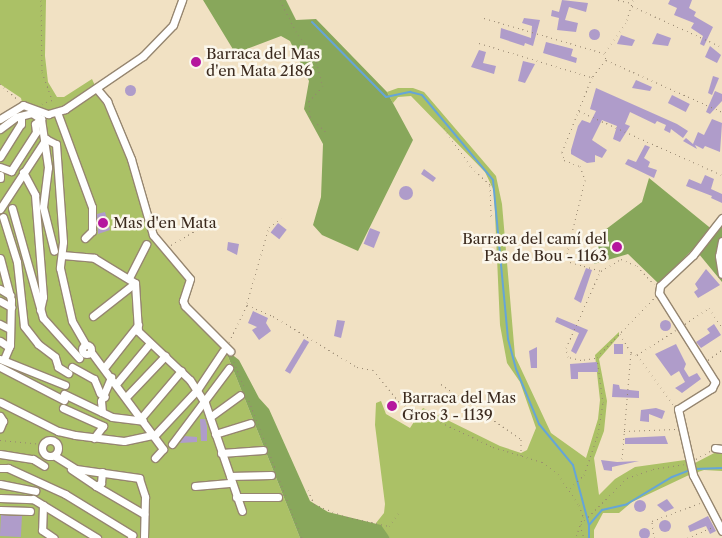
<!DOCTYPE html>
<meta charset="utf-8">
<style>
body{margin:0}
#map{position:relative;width:722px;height:538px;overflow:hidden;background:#f1e1c3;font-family:"Libre Caslon Text",serif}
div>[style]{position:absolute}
.green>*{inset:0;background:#abc166}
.forest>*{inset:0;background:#88a75b}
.stream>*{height:2px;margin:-1px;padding:0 1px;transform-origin:1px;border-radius:1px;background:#65a5d8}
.building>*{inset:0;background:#af9cca;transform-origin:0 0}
.round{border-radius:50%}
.path>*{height:1px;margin-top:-0.5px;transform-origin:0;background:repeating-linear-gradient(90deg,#968670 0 1px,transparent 0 5px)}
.roads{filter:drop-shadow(1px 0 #968670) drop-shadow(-1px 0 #968670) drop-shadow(0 1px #968670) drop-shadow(0 -1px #968670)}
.minor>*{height:7px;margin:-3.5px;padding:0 3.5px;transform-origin:3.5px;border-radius:3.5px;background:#fff}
.minor>.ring{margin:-3.5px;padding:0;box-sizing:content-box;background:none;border:7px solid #fff;border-radius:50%}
.dots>*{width:14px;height:14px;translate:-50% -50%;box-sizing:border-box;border:2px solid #fbf7ec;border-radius:50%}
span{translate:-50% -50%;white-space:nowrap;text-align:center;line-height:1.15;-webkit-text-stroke:5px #fbf7ec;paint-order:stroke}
.poi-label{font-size:15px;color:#3b2a1e}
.left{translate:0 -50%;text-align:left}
.right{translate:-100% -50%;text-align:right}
</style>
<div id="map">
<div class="green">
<div style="clip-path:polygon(0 0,46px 0,45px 56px,48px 82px,57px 97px,64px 97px,92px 79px,130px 162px,153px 241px,187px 279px,181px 305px,225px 349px,300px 538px,0 538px,0 124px,24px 112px,21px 98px,0 84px)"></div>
<div style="clip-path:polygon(398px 88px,413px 88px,424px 92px,496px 176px,502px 204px,515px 356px,551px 433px,586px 458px,598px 419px,600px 400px,595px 355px,619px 332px,619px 336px,599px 359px,607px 401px,604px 431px,594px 458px,599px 495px,615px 479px,635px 467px,685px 460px,693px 464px,722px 449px,722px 471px,704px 470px,689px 475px,632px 502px,619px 513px,603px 513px,594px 530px,594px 538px,390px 538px,376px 523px,384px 513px,385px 504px,375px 425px,376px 403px,381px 401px,386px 414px,410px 428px,423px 408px,500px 446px,521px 453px,527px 450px,536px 428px,520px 382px,507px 363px,500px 325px,494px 191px,485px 172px,411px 96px,398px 97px,393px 103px,387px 92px)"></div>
</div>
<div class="forest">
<div style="clip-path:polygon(203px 0,286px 0,296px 20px,316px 19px,387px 92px,413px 140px,358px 251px,322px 235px,313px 225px,321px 197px,323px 144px,304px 109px,309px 81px,290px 41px,281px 36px,244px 50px,234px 51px)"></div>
<div style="clip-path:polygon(649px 178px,714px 231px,722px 224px,722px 282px,694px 248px,659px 284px,628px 254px,594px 264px,595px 253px,605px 230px,642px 202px)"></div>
<div style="clip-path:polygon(225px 349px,239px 360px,259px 398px,269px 409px,310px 501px,328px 512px,381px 525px,390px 538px,300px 538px)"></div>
</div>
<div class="stream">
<div style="left:312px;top:22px;width:105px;rotate:45.4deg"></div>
<div style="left:386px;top:97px;width:25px;rotate:-12deg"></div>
<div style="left:410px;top:92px;width:12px;rotate:14deg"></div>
<div style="left:422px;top:95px;width:111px;rotate:50.1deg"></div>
<div style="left:493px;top:180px;width:160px;rotate:84.6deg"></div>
<div style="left:508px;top:339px;width:31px;rotate:75deg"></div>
<div style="left:516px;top:369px;width:60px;rotate:67.3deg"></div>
<div style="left:539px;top:424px;width:53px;rotate:50.3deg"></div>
<div style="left:573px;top:465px;width:62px;rotate:75.1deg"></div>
<div style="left:694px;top:469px;width:28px;rotate:-2deg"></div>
<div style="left:589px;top:538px;width:13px;rotate:-90deg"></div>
<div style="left:589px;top:525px;width:20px;rotate:-49deg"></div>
<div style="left:602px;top:510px;width:26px;rotate:-13deg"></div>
<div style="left:627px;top:504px;width:52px;rotate:-31deg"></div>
<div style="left:672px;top:477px;width:19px;rotate:-21deg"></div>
</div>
<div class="building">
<div style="clip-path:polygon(562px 0,588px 3px,586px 12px,569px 7px,565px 20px,578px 23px,576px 32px,557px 30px,559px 18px,551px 16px,552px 10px,559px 12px)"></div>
<div style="clip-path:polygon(670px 0,692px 0,689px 8px,696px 12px,694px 16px,713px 27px,704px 46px,700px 44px,703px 36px,691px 28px,694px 23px,674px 15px,677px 8px,668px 4px)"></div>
<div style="clip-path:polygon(524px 18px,540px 20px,533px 46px,525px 43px,524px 46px,500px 38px,501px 28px,531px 38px,532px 26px,522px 23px)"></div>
<div class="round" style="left:588.5px;top:28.5px;width:11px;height:11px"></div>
<div style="clip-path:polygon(657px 33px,671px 38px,668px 46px,652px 44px)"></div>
<div style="clip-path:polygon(621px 35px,635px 40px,632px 46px,617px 44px)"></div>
<div style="clip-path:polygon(546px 42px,573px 49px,571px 56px,577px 58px,576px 63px,543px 53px)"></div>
<div style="clip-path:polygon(710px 46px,721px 55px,717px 63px,705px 57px)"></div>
<div style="clip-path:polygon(479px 50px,486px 52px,483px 63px,496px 66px,494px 74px,471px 67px)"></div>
<div style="clip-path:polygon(523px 61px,535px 64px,525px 83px,518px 81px)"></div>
<div style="clip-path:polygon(713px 76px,719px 78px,712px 95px,708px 93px)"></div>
<div style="clip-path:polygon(636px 80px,652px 87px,650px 91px,632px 88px)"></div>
<div class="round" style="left:124.5px;top:84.5px;width:11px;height:11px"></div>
<div style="clip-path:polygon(596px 88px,677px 124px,688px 131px,683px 138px,671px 129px,670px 133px,664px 130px,666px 125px,657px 121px,655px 124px,630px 112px,625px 124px,630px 126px,620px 142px,613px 139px,617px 126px,602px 120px,592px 140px,607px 150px,602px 158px,595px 155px,595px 162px,587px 163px,571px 154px,571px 150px,578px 126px,582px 120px,590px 123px,596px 111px,590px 109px)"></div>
<div style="clip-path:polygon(715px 91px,722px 94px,722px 101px,710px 114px,706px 112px)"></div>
<div style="left:672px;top:95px;width:20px;height:9px;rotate:27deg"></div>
<div style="clip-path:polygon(712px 119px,722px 123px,720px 152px,705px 146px,703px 149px,695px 145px,697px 149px,683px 141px,686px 138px,693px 144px,698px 132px,704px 135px)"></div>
<div style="clip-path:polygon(645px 145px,650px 147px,644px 158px,650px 162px,648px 167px,657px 170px,654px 178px,625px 164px,628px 159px,636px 162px)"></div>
<div style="clip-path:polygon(424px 169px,436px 178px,433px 182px,421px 174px)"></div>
<div style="clip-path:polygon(705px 175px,714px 179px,711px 189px,722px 194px,722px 203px,711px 198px,712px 196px,686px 186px,689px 179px,701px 184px)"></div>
<div class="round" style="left:399px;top:186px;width:14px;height:14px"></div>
<div style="clip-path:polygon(105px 212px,110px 230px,98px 234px,97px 214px)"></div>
<div style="left:278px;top:223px;width:11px;height:12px;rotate:38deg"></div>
<div style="left:370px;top:228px;width:11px;height:17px;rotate:22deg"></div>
<div style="clip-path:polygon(228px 242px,239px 244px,237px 255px,227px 250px)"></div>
<div style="clip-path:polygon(586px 268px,592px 270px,581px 303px,574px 299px)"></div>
<div style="clip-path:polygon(706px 269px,720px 285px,698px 298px,694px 292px,698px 289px,695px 284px)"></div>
<div style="clip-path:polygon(253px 311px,268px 318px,266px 323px,271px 331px,259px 340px,252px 330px,257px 327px,248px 323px)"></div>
<div style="clip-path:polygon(557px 317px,588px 330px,576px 354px,571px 351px,579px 333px,555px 322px)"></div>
<div class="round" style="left:659.5px;top:319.5px;width:11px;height:11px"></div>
<div style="clip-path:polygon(337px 320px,345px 321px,341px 338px,334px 336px)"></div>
<div style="clip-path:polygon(714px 324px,721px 335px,701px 348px,696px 342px,710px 333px,707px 329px)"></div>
<div style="left:304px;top:339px;width:6px;height:37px;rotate:31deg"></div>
<div style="left:614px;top:344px;width:9px;height:10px"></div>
<div style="clip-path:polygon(676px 344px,686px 364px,684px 369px,689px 377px,697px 373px,701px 379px,682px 393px,675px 388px,685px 382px,679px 371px,671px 376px,655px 354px)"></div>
<div style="clip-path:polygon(537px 347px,537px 368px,531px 368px,529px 351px)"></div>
<div style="clip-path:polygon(597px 362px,598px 372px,578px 372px,578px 379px,571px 379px,570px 364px)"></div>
<div style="clip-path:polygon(613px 384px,619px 385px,620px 389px,639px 391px,639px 398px,612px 397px)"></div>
<div style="clip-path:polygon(656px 408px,665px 411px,662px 419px,649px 414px,649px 422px,640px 421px,641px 410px)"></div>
<div style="clip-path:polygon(200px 419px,205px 419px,207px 426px,207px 441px,201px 441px)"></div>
<div style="clip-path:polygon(184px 436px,197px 437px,197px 442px,180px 443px)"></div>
<div style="clip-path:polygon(665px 436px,668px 444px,625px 444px,625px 438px)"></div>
<div style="clip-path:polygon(601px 460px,617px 462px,639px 461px,612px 467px,612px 471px,604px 470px)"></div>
<div style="clip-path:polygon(667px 499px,674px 508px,665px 512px,657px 505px)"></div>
<div class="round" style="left:634px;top:500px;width:12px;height:12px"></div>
<div style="left:1px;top:515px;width:21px;height:21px;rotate:3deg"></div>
<div style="clip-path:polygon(708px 516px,716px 531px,710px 534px,706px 526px,690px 532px,688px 526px)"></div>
<div class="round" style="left:659px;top:520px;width:12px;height:12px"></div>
<div class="round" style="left:638.5px;top:527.5px;width:11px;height:11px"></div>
</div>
<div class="path">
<div style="left:41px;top:0;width:72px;rotate:89.2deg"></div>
<div style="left:42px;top:72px;width:30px;rotate:70deg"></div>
<div style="left:52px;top:100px;width:12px;rotate:160deg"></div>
<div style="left:280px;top:0;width:39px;rotate:63deg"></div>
<div style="left:298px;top:35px;width:28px;rotate:52deg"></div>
<div style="left:315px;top:57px;width:30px;rotate:75deg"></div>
<div style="left:323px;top:86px;width:21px;rotate:133deg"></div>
<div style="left:309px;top:101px;width:16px;rotate:86deg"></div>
<div style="left:310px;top:117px;width:21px;rotate:43deg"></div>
<div style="left:618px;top:0;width:14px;rotate:12deg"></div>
<div style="left:633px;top:0;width:24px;rotate:107deg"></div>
<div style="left:626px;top:23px;width:37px;rotate:126deg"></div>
<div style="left:604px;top:53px;width:7px;rotate:74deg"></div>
<div style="left:606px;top:60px;width:22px;rotate:129deg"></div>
<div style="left:592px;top:77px;width:81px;rotate:111.8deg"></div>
<div style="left:562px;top:152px;width:8px;rotate:76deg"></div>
<div style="left:564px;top:160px;width:17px;rotate:21deg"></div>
<div style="left:580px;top:166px;width:15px;rotate:70deg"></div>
<div style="left:585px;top:180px;width:75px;rotate:103.9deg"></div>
<div style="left:567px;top:253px;width:9px;rotate:72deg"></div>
<div style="left:570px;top:262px;width:32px;rotate:16deg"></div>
<div style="left:601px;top:271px;width:23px;rotate:-31deg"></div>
<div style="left:621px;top:259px;width:17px;rotate:24deg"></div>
<div style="left:637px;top:266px;width:25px;rotate:47deg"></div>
<div style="left:632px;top:6px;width:99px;rotate:24.5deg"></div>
<div style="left:484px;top:18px;width:124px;rotate:16.4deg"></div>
<div style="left:479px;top:43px;width:117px;rotate:16.9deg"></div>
<div style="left:606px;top:60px;width:127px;rotate:24.1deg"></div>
<div style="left:0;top:84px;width:23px;rotate:41deg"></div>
<div style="left:579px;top:111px;width:157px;rotate:24.1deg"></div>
<div style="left:444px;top:128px;width:47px;rotate:55.3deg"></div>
<div style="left:471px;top:167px;width:26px;rotate:43deg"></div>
<div style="left:490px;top:185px;width:34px;rotate:88deg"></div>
<div style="left:171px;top:245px;width:51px;rotate:-30.6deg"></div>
<div style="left:247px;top:303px;width:79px;rotate:-73.9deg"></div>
<div style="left:269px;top:227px;width:15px;rotate:-37deg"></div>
<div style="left:685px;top:324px;width:29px;rotate:-34deg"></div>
<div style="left:709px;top:308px;width:23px;rotate:56deg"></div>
<div style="left:620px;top:334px;width:21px;rotate:59deg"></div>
<div style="left:631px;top:352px;width:7px;rotate:27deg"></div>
<div style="left:637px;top:355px;width:61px;rotate:53.7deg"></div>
<div style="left:229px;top:342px;width:41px;rotate:-64.1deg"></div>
<div style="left:247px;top:305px;width:28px;rotate:23deg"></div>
<div style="left:273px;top:316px;width:98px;rotate:31.3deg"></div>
<div style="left:357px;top:367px;width:16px;rotate:11deg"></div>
<div style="left:373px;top:370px;width:43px;rotate:50.7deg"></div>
<div style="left:400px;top:403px;width:103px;rotate:25.3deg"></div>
<div style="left:493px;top:447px;width:51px;rotate:17deg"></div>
<div style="left:542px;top:462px;width:20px;rotate:37deg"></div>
<div style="left:558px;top:474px;width:37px;rotate:56deg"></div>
<div style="left:579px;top:505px;width:12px;rotate:70deg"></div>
<div style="left:583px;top:516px;width:23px;rotate:108deg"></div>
<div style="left:637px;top:355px;width:46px;rotate:-32.7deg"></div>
<div style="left:232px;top:357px;width:35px;rotate:68deg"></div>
<div style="left:597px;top:357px;width:83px;rotate:-46deg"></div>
<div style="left:595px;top:358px;width:14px;rotate:172deg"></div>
<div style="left:581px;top:360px;width:13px;rotate:-167deg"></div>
<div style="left:568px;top:357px;width:9px;rotate:-103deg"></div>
<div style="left:566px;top:348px;width:83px;rotate:-65.9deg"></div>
<div style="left:708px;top:360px;width:17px;rotate:-36deg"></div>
<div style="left:441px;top:384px;width:97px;rotate:34.5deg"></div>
<div style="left:521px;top:439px;width:17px;rotate:90deg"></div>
<div style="left:247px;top:396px;width:52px;rotate:68.4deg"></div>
<div style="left:624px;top:431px;width:52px;rotate:-2.2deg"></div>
<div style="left:0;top:440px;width:43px;rotate:5.3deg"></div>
<div style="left:269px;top:452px;width:19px;rotate:69deg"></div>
<div style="left:622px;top:459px;width:107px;rotate:-85.2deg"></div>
<div style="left:696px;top:459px;width:16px;rotate:-30deg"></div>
<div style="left:278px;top:476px;width:66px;rotate:68.8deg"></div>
<div style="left:570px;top:488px;width:19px;rotate:-43deg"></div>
<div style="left:584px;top:475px;width:43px;rotate:-71.1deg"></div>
<div style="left:598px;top:434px;width:31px;rotate:-81deg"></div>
<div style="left:603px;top:403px;width:45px;rotate:-97.6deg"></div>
<div style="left:308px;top:490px;width:15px;rotate:67deg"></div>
<div style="left:314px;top:504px;width:35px;rotate:22deg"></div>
<div style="left:347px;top:517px;width:43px;rotate:12.1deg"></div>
<div style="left:389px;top:526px;width:19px;rotate:-54deg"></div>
<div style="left:581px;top:524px;width:65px;rotate:-45deg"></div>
<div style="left:627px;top:478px;width:28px;rotate:-19deg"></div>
<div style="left:653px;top:469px;width:31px;rotate:-9deg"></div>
<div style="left:580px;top:525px;width:14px;rotate:73deg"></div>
<div style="left:654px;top:538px;width:17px;rotate:-97deg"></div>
<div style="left:652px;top:521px;width:51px;rotate:-20.6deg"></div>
<div style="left:687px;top:538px;width:28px;rotate:-23deg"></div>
</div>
<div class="roads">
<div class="minor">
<div style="left:97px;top:89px;width:16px;rotate:50deg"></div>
<div style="left:107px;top:101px;width:63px;rotate:67.5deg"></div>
<div style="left:131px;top:159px;width:79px;rotate:73.9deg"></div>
<div style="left:153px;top:235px;width:57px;rotate:49.9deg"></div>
<div style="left:190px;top:279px;width:23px;rotate:108deg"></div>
<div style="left:183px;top:301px;width:5px;rotate:68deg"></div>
<div style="left:185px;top:306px;width:64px;rotate:45deg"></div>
<div style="left:57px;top:112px;width:101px;rotate:69.8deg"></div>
<div style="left:92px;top:207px;width:24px;rotate:90deg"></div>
<div style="left:92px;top:231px;width:10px;rotate:135deg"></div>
<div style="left:0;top:119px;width:27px;rotate:-31deg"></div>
<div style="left:23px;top:105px;width:27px;rotate:20deg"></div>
<div style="left:48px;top:114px;width:18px;rotate:-16deg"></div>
<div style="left:65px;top:109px;width:94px;rotate:-34.2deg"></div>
<div style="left:143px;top:56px;width:43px;rotate:-45.9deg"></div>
<div style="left:173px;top:25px;width:27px;rotate:-70deg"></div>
<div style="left:0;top:129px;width:20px;rotate:-37deg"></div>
<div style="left:16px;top:117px;width:16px;rotate:-14deg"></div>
<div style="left:32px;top:113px;width:11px;rotate:34deg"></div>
<div style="left:41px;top:119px;width:49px;rotate:81.7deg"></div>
<div style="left:48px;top:167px;width:40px;rotate:97.1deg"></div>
<div style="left:43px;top:207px;width:45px;rotate:76deg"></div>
<div style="left:0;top:157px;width:39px;rotate:-58deg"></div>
<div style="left:21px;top:124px;width:8px;rotate:-90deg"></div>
<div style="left:0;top:167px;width:12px;rotate:20deg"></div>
<div style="left:11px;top:171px;width:46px;rotate:-57.3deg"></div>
<div style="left:36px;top:132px;width:8px;rotate:-97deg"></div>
<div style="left:35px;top:124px;width:8px;rotate:-40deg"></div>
<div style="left:23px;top:172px;width:26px;rotate:62deg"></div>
<div style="left:35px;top:195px;width:102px;rotate:85.5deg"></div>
<div style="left:43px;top:297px;width:13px;rotate:103deg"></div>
<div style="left:0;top:175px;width:3px;rotate:90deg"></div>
<div style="left:12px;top:208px;width:114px;rotate:74.3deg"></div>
<div style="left:43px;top:318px;width:54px;rotate:48deg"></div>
<div style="left:0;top:209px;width:84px;rotate:-56.7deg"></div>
<div style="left:46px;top:139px;width:11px;rotate:27deg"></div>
<div style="left:56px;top:144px;width:98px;rotate:85.9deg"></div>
<div style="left:63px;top:242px;width:26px;rotate:97deg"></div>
<div style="left:60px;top:268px;width:54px;rotate:77.2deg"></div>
<div style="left:72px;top:321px;width:28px;rotate:60deg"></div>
<div style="left:3px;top:217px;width:47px;rotate:72.7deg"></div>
<div style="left:17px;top:262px;width:64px;rotate:83.8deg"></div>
<div style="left:24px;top:326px;width:23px;rotate:52deg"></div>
<div style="left:38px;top:344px;width:21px;rotate:37deg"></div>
<div style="left:55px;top:357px;width:10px;rotate:73deg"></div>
<div style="left:58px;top:367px;width:12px;rotate:31deg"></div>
<div style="left:722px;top:218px;width:47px;rotate:128.1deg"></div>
<div style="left:693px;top:255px;width:45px;rotate:136.8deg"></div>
<div style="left:660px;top:286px;width:7px;rotate:98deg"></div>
<div style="left:659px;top:293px;width:105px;rotate:57.8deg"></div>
<div style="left:715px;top:382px;width:7px;rotate:117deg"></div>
<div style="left:712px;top:388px;width:40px;rotate:148deg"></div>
<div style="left:678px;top:409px;width:68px;rotate:77.2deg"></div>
<div style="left:693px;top:475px;width:63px;rotate:62.6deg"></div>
<div style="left:722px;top:241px;width:15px;rotate:101deg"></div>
<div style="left:719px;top:256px;width:18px;rotate:81deg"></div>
<div style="left:62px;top:255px;width:32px;rotate:5deg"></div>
<div style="left:94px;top:258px;width:48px;rotate:31.4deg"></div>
<div style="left:135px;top:283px;width:48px;rotate:86.4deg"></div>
<div style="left:138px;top:331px;width:71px;rotate:43.3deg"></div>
<div style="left:190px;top:380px;width:27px;rotate:57deg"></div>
<div style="left:205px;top:403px;width:114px;rotate:71.1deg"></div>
<div style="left:0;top:258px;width:43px;rotate:75.3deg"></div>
<div style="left:11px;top:300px;width:45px;rotate:91.3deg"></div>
<div style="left:10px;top:345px;width:15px;rotate:113deg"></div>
<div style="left:129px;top:278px;width:38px;rotate:-63deg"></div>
<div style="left:0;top:289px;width:12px;rotate:31deg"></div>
<div style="left:0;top:301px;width:13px;rotate:29deg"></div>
<div style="left:93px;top:316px;width:53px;rotate:-38.2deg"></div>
<div style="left:0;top:324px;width:11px;rotate:27deg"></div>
<div style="left:0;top:341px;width:11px;rotate:34deg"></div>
<div class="ring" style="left:82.5px;top:345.5px;width:2px;height:2px"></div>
<div style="left:91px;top:352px;width:121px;rotate:53.4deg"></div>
<div style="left:163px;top:449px;width:12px;rotate:132deg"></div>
<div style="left:0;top:359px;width:70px;rotate:21.8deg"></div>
<div style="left:0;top:367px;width:72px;rotate:27.3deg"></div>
<div style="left:72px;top:367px;width:25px;rotate:29deg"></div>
<div style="left:94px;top:379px;width:15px;rotate:67deg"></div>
<div style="left:100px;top:393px;width:6px;rotate:39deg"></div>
<div style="left:104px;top:368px;width:55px;rotate:-51.7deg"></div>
<div style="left:116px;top:384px;width:53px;rotate:-50.3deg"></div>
<div style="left:64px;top:394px;width:53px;rotate:25.6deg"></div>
<div style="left:112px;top:417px;width:31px;rotate:7deg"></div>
<div style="left:126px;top:397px;width:57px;rotate:-46.4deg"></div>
<div style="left:0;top:402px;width:65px;rotate:26.6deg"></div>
<div style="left:58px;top:431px;width:17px;rotate:13deg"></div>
<div style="left:75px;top:435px;width:49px;rotate:7deg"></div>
<div style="left:124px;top:441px;width:30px;rotate:-12deg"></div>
<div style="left:63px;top:408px;width:44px;rotate:24.2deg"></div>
<div style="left:103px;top:426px;width:15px;rotate:127deg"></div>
<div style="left:102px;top:412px;width:11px;rotate:-95deg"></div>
<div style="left:101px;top:401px;width:26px;rotate:-67deg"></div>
<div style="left:0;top:416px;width:6px;rotate:59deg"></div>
<div style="left:3px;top:421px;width:8px;rotate:113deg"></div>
<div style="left:210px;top:417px;width:37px;rotate:-36deg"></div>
<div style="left:141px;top:418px;width:62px;rotate:-49.6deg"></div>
<div style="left:215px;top:434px;width:37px;rotate:-17deg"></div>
<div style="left:154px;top:436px;width:63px;rotate:-46.9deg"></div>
<div style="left:197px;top:390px;width:47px;rotate:-56.3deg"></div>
<div class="ring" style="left:42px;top:440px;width:9px;height:9px"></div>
<div style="left:172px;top:444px;width:95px;rotate:-53.1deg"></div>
<div style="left:715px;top:448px;width:7px;rotate:8deg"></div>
<div style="left:221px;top:453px;width:42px;rotate:-4.1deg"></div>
<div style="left:0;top:454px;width:33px;rotate:9deg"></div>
<div style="left:33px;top:459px;width:13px;rotate:32deg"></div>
<div style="left:55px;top:456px;width:25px;rotate:32deg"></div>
<div style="left:76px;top:469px;width:64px;rotate:8.1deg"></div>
<div style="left:139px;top:478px;width:20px;rotate:72deg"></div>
<div style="left:145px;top:497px;width:41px;rotate:91.4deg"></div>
<div style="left:0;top:468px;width:8px"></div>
<div style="left:8px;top:468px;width:63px;rotate:24.5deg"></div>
<div style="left:65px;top:494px;width:79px;rotate:31.5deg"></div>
<div style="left:132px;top:535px;width:3px;rotate:108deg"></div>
<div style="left:71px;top:469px;width:30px;rotate:34deg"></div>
<div style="left:96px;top:486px;width:6px;rotate:-31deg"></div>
<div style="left:101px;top:483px;width:11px;rotate:-85deg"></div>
<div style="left:230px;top:476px;width:41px;rotate:-1.4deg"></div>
<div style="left:0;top:484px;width:36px;rotate:11deg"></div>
<div style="left:96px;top:486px;width:56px;rotate:30.3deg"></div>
<div style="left:195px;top:486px;width:37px;rotate:-5deg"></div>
<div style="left:236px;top:497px;width:42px"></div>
<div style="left:0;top:498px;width:33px;rotate:2deg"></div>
<div style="left:33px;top:499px;width:75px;rotate:31.4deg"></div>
<div style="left:43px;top:505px;width:25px;rotate:92deg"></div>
<div style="left:42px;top:530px;width:14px;rotate:34deg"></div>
<div style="left:0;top:510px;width:30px;rotate:2deg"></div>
</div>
</div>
<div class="dots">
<div style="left:196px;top:62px;background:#b5179e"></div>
<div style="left:103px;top:223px;background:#b5179e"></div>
<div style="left:617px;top:247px;background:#b5179e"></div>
<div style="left:392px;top:406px;background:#b5179e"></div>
</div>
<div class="poi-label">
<span class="left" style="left:206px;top:62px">Barraca del Mas<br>d'en Mata 2186</span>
<span class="left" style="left:113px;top:223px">Mas d'en Mata</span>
<span class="right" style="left:607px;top:247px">Barraca del camí del<br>Pas de Bou - 1163</span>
<span class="left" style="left:402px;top:406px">Barraca del Mas<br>Gros 3 - 1139</span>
</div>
</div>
